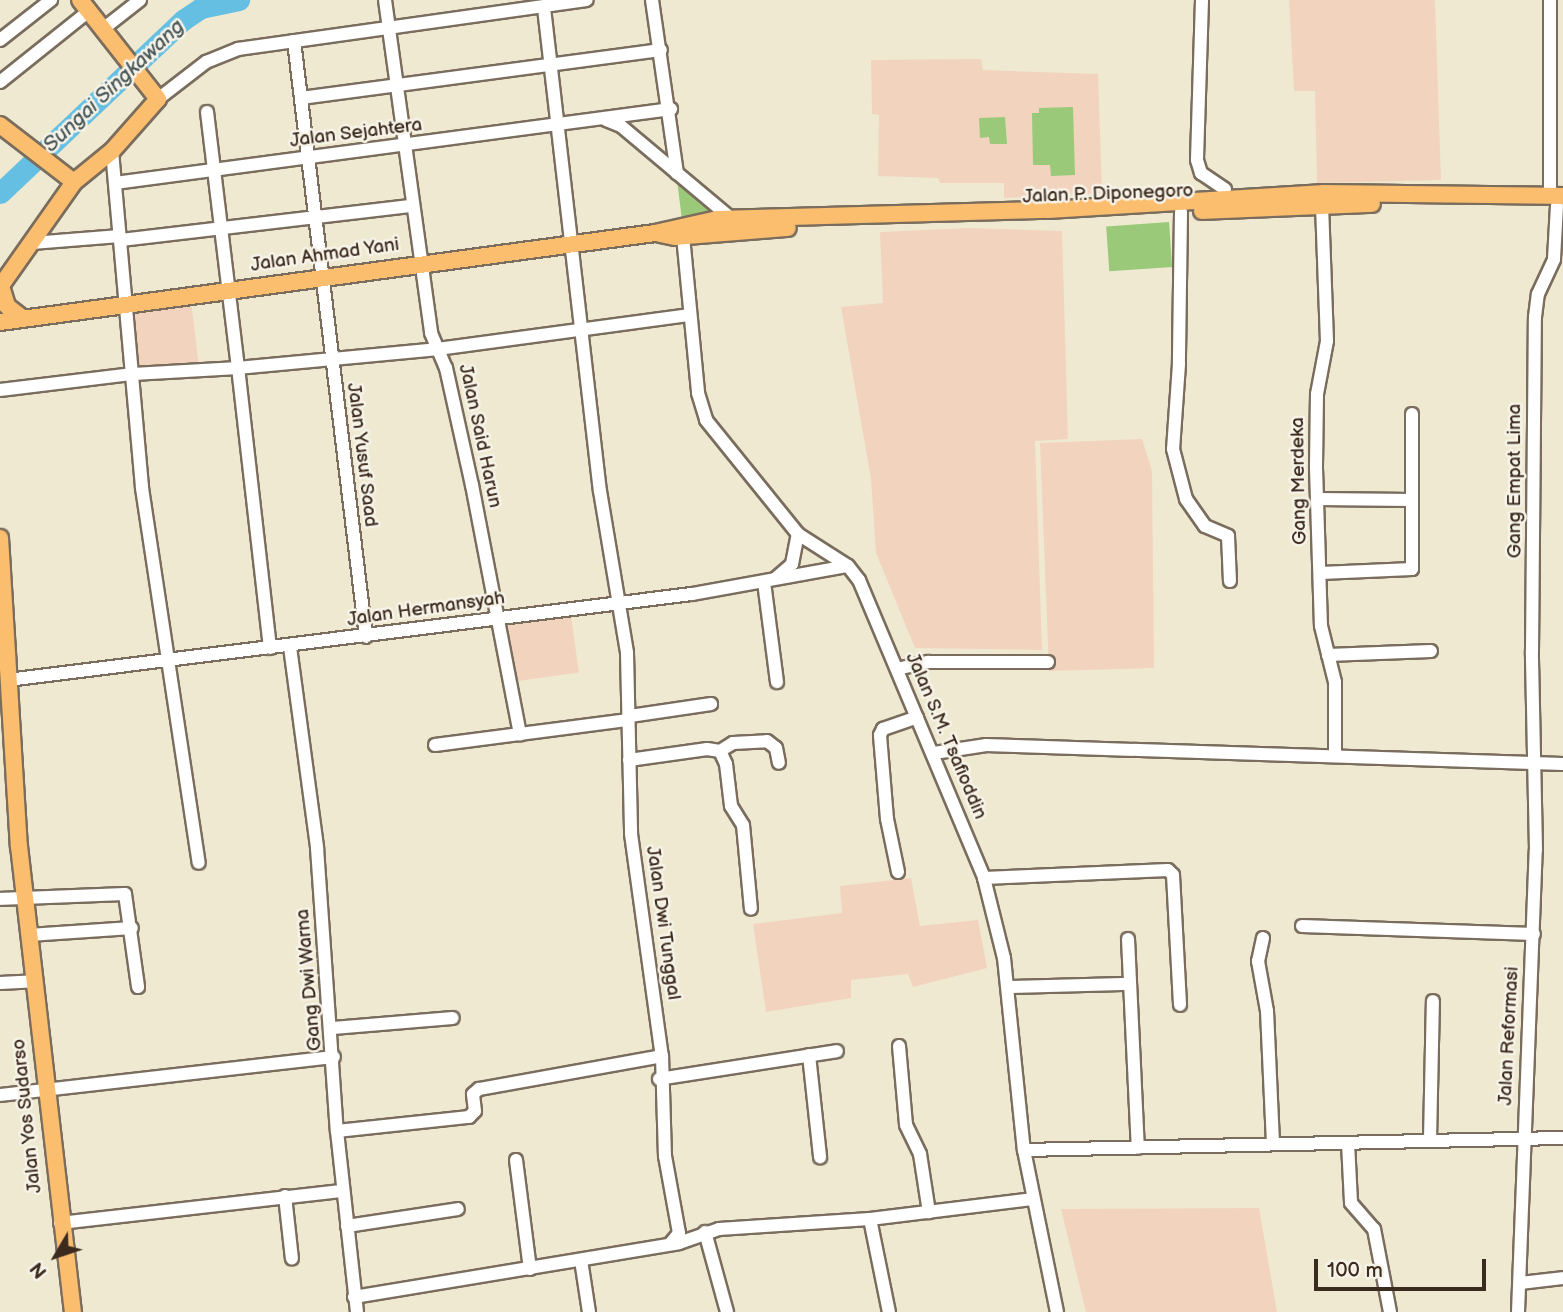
<!DOCTYPE html>
<style>
body{margin:0}
#map{position:relative;width:1563px;height:1312px;overflow:hidden;background:#efe9d1;font-family:"Balsamiq Sans",sans-serif}
div>[style]{position:absolute}
.built>*{inset:0;background:#f2d4be;transform-origin:0 0}
.green>*{inset:0;background:#99c979;transform-origin:0 0}
.river>*{height:21px;margin:-10.5px;padding:0 10.5px;transform-origin:10.5px;border-radius:10.5px;background:#64bfe2}
.roads{filter:drop-shadow(2px 0 #7a6d5d) drop-shadow(-2px 0 #7a6d5d) drop-shadow(0 2px #7a6d5d) drop-shadow(0 -2px #7a6d5d)}
.minor>*{height:12px;margin:-6px;padding:0 6px;transform-origin:6px;border-radius:6px;background:#fff}
.major>*{height:16px;margin:-8px;padding:0 8px;transform-origin:8px;border-radius:8px;background:#fbbd6e}
span{translate:-50% -50%;white-space:nowrap;text-align:center;line-height:1.15;-webkit-text-stroke:5px #f7f3e8;paint-order:stroke}
.street-label{font-size:19px;color:#3b2a1e}
.water-label{font-size:21px;color:#475759;font-style:italic}
.north{position:absolute;left:21px;top:1221px;width:70px;height:70px;-webkit-text-stroke:5px #f7f3e8;paint-order:stroke;rotate:231deg;font-size:19px;font-weight:700;line-height:28px;text-align:center;color:#3b2a1e}
.north::after{content:'';display:block;margin:auto;width:24px;height:32px;background:#3b2a1e;clip-path:polygon(50% 0,100% 100%,50% 72%,0 100%)}
.scale{position:absolute;left:1314px;top:1259px;width:172px;height:32px;box-sizing:border-box;border:4px solid #3b2a1e;border-top:0;padding-left:9px;font-size:21px;line-height:24px;white-space:nowrap;color:#3b2a1e;-webkit-text-stroke:5px #f7f3e8;paint-order:stroke}
</style>
<div id="map">
<div class="built">
<div style="clip-path:polygon(1289px 0,1435px 0,1441px 180px,1317px 183px,1315px 91px,1294px 91px)"></div>
<div style="clip-path:polygon(981px 59px,983px 70px,1098px 74px,1102px 193px,1004px 198px,1004px 183px,940px 183px,938px 178px,878px 176px,879px 115px,872px 114px,871px 60px)"></div>
<div style="clip-path:polygon(969px 228px,1062px 231px,1068px 439px,1035px 441px,1042px 650px,915px 648px,876px 553px,871px 479px,841px 307px,883px 303px,880px 232px)"></div>
<div style="left:191px;top:302px;width:64px;height:62px;rotate:83deg"></div>
<div style="clip-path:polygon(1142px 439px,1152px 471px,1154px 668px,1049px 671px,1040px 443px)"></div>
<div style="left:571px;top:616px;width:57px;height:67px;rotate:82deg"></div>
<div style="clip-path:polygon(911px 878px,920px 926px,978px 920px,987px 968px,913px 987px,908px 974px,851px 980px,851px 998px,766px 1012px,753px 924px,842px 913px,840px 886px)"></div>
<div style="clip-path:polygon(1259px 1208px,1277px 1312px,1086px 1312px,1061px 1209px)"></div>
</div>
<div class="green">
<div style="clip-path:polygon(1073px 107px,1075px 175px,1051px 176px,1050px 165px,1033px 165px,1032px 113px,1039px 113px,1039px 108px)"></div>
<div style="clip-path:polygon(1005px 117px,1007px 144px,990px 144px,989px 137px,980px 138px,979px 118px)"></div>
<div style="clip-path:polygon(677px 180px,711px 209px,710px 211px,682px 220px)"></div>
<div style="left:1169px;top:222px;width:45px;height:63px;rotate:86deg"></div>
</div>
<div class="river">
<div style="left:0;top:193px;width:252px;rotate:-43.4deg"></div>
<div style="left:183px;top:20px;width:22px;rotate:-34deg"></div>
<div style="left:201px;top:8px;width:39px;rotate:-12deg"></div>
</div>
<div class="roads">
<div class="minor">
<div style="left:385px;top:0;width:336px;rotate:82.1deg"></div>
<div style="left:431px;top:333px;width:38px;rotate:67deg"></div>
<div style="left:446px;top:368px;width:120px;rotate:77.5deg"></div>
<div style="left:472px;top:485px;width:254px;rotate:79.1deg"></div>
<div style="left:652px;top:0;width:175px;rotate:81.8deg"></div>
<div style="left:1202px;top:0;width:160px;rotate:91.8deg"></div>
<div style="left:1197px;top:160px;width:14px;rotate:73deg"></div>
<div style="left:1201px;top:173px;width:29px;rotate:34deg"></div>
<div style="left:544px;top:8px;width:486px;rotate:83.4deg"></div>
<div style="left:600px;top:491px;width:164px;rotate:80.5deg"></div>
<div style="left:627px;top:653px;width:181px;rotate:88.7deg"></div>
<div style="left:631px;top:834px;width:224px;rotate:82.1deg"></div>
<div style="left:662px;top:1056px;width:100px;rotate:88.3deg"></div>
<div style="left:665px;top:1156px;width:78px;rotate:79.7deg"></div>
<div style="left:679px;top:1233px;width:14px;rotate:129deg"></div>
<div style="left:103px;top:29px;width:47px;rotate:-38.1deg"></div>
<div style="left:0;top:40px;width:65px;rotate:-38.1deg"></div>
<div style="left:294px;top:41px;width:600px;rotate:83.11deg"></div>
<div style="left:0;top:82px;width:114px;rotate:-38.6deg"></div>
<div style="left:301px;top:98px;width:363px;rotate:-7.6deg"></div>
<div style="left:158px;top:99px;width:61px;rotate:-37.6deg"></div>
<div style="left:206px;top:62px;width:35px;rotate:-22deg"></div>
<div style="left:238px;top:49px;width:352px;rotate:-8deg"></div>
<div style="left:606px;top:120px;width:16px;rotate:22deg"></div>
<div style="left:621px;top:126px;width:145px;rotate:40deg"></div>
<div style="left:112px;top:151px;width:338px;rotate:84.9deg"></div>
<div style="left:142px;top:488px;width:379px;rotate:81.4deg"></div>
<div style="left:115px;top:183px;width:561px;rotate:-7.58deg"></div>
<div style="left:1550px;top:196px;width:196px;rotate:-90deg"></div>
<div style="left:1322px;top:205px;width:136px;rotate:87.9deg"></div>
<div style="left:1327px;top:341px;width:54px;rotate:100.7deg"></div>
<div style="left:1317px;top:394px;width:74px;rotate:90.8deg"></div>
<div style="left:1316px;top:468px;width:158px;rotate:88.2deg"></div>
<div style="left:1321px;top:626px;width:58px;rotate:76deg"></div>
<div style="left:1335px;top:682px;width:74px;rotate:90deg"></div>
<div style="left:1181px;top:212px;width:152px;rotate:90.8deg"></div>
<div style="left:1179px;top:364px;width:85px;rotate:94deg"></div>
<div style="left:1173px;top:449px;width:52px;rotate:75.4deg"></div>
<div style="left:1186px;top:499px;width:33px;rotate:55deg"></div>
<div style="left:1205px;top:526px;width:25px;rotate:23deg"></div>
<div style="left:1228px;top:536px;width:45px;rotate:87.5deg"></div>
<div style="left:683px;top:236px;width:158px;rotate:84.5deg"></div>
<div style="left:698px;top:393px;width:28px;rotate:73deg"></div>
<div style="left:706px;top:420px;width:146px;rotate:51.1deg"></div>
<div style="left:798px;top:534px;width:59px;rotate:32.6deg"></div>
<div style="left:848px;top:566px;width:18px;rotate:52deg"></div>
<div style="left:859px;top:580px;width:323px;rotate:67.2deg"></div>
<div style="left:984px;top:878px;width:82px;rotate:76deg"></div>
<div style="left:1004px;top:958px;width:193px;rotate:84.1deg"></div>
<div style="left:1024px;top:1150px;width:165px;rotate:78.5deg"></div>
<div style="left:121px;top:240px;width:291px;rotate:-6.7deg"></div>
<div style="left:32px;top:243px;width:88px;rotate:-4.5deg"></div>
<div style="left:0;top:390px;width:134px;rotate:-6.9deg"></div>
<div style="left:133px;top:374px;width:105px;rotate:-3.3deg"></div>
<div style="left:238px;top:368px;width:258px;rotate:-96.9deg"></div>
<div style="left:1318px;top:499px;width:93px;rotate:0.6deg"></div>
<div style="left:1321px;top:573px;width:91px;rotate:-2.5deg"></div>
<div style="left:1412px;top:569px;width:155px;rotate:-90deg"></div>
<div style="left:776px;top:578px;width:21px;rotate:-41deg"></div>
<div style="left:792px;top:564px;width:31px;rotate:-79deg"></div>
<div style="left:764px;top:582px;width:101px;rotate:82.6deg"></div>
<div style="left:290px;top:647px;width:203px;rotate:82.3deg"></div>
<div style="left:317px;top:848px;width:284px;rotate:86deg"></div>
<div style="left:337px;top:1131px;width:182px;rotate:83.7deg"></div>
<div style="left:270px;top:648px;width:282px;rotate:-96.5deg"></div>
<div style="left:238px;top:368px;width:201px;rotate:-5.4deg"></div>
<div style="left:438px;top:349px;width:254px;rotate:-7.7deg"></div>
<div style="left:1328px;top:655px;width:103px;rotate:-2.2deg"></div>
<div style="left:897px;top:669px;width:32px;rotate:-13deg"></div>
<div style="left:928px;top:662px;width:120px"></div>
<div style="left:8px;top:680px;width:689px;rotate:-7.17deg"></div>
<div style="left:692px;top:594px;width:158px;rotate:-10.2deg"></div>
<div style="left:630px;top:716px;width:82px;rotate:-8.4deg"></div>
<div style="left:435px;top:745px;width:195px;rotate:-7.4deg"></div>
<div style="left:720px;top:751px;width:15px;rotate:-32deg"></div>
<div style="left:733px;top:743px;width:34px;rotate:-3deg"></div>
<div style="left:767px;top:741px;width:11px;rotate:38deg"></div>
<div style="left:776px;top:748px;width:15px;rotate:79deg"></div>
<div style="left:934px;top:753px;width:53px;rotate:-8.7deg"></div>
<div style="left:986px;top:745px;width:577px;rotate:1.89deg"></div>
<div style="left:629px;top:760px;width:79px;rotate:-8deg"></div>
<div style="left:707px;top:749px;width:13px;rotate:9deg"></div>
<div style="left:720px;top:751px;width:14px;rotate:65deg"></div>
<div style="left:726px;top:764px;width:42px;rotate:83.2deg"></div>
<div style="left:731px;top:806px;width:22px;rotate:58deg"></div>
<div style="left:743px;top:825px;width:84px;rotate:84.6deg"></div>
<div style="left:898px;top:872px;width:54px;rotate:-101.7deg"></div>
<div style="left:887px;top:819px;width:84px;rotate:-94.8deg"></div>
<div style="left:880px;top:735px;width:7px;rotate:-63deg"></div>
<div style="left:883px;top:729px;width:36px;rotate:-19deg"></div>
<div style="left:984px;top:878px;width:184px;rotate:-2.5deg"></div>
<div style="left:1168px;top:870px;width:7px;rotate:45deg"></div>
<div style="left:1173px;top:875px;width:130px;rotate:86.9deg"></div>
<div style="left:0;top:899px;width:125px;rotate:-2.3deg"></div>
<div style="left:125px;top:894px;width:94px;rotate:82deg"></div>
<div style="left:1302px;top:926px;width:232px;rotate:2deg"></div>
<div style="left:29px;top:935px;width:103px;rotate:-3.9deg"></div>
<div style="left:1263px;top:938px;width:24px;rotate:102deg"></div>
<div style="left:1258px;top:961px;width:51px;rotate:79.8deg"></div>
<div style="left:1267px;top:1011px;width:133px;rotate:87.4deg"></div>
<div style="left:1128px;top:939px;width:209px;rotate:87.3deg"></div>
<div style="left:0;top:983px;width:34px;rotate:-3deg"></div>
<div style="left:1008px;top:987px;width:118px;rotate:-1.5deg"></div>
<div style="left:333px;top:1028px;width:120px;rotate:-4.8deg"></div>
<div style="left:899px;top:1046px;width:79px;rotate:84.9deg"></div>
<div style="left:906px;top:1125px;width:32px;rotate:64deg"></div>
<div style="left:920px;top:1154px;width:59px;rotate:81.2deg"></div>
<div style="left:809px;top:1055px;width:103px;rotate:83.8deg"></div>
<div style="left:659px;top:1079px;width:180px;rotate:-8.9deg"></div>
<div style="left:0;top:1095px;width:336px;rotate:-6.5deg"></div>
<div style="left:337px;top:1131px;width:133px;rotate:-6.1deg"></div>
<div style="left:469px;top:1117px;width:8px;rotate:-45deg"></div>
<div style="left:475px;top:1111px;width:17px;rotate:-97deg"></div>
<div style="left:473px;top:1094px;width:8px;rotate:-40deg"></div>
<div style="left:479px;top:1089px;width:186px;rotate:-10.2deg"></div>
<div style="left:1430px;top:1140px;width:139px;rotate:-88.8deg"></div>
<div style="left:1348px;top:1143px;width:60px;rotate:87.1deg"></div>
<div style="left:1351px;top:1203px;width:35px;rotate:49deg"></div>
<div style="left:1374px;top:1229px;width:85px;rotate:79.1deg"></div>
<div style="left:1024px;top:1150px;width:539px;rotate:-1.28deg"></div>
<div style="left:516px;top:1160px;width:110px;rotate:82.7deg"></div>
<div style="left:285px;top:1196px;width:63px;rotate:83.7deg"></div>
<div style="left:870px;top:1219px;width:95px;rotate:78.5deg"></div>
<div style="left:60px;top:1223px;width:285px;rotate:-6.5deg"></div>
<div style="left:347px;top:1226px;width:112px;rotate:-8.7deg"></div>
<div style="left:705px;top:1232px;width:83px;rotate:74.6deg"></div>
<div style="left:581px;top:1260px;width:53px;rotate:81.3deg"></div>
<div style="left:1520px;top:1283px;width:43px;rotate:-6.6deg"></div>
<div style="left:354px;top:1297px;width:329px;rotate:-9.4deg"></div>
<div style="left:679px;top:1243px;width:42px;rotate:-19.3deg"></div>
<div style="left:719px;top:1229px;width:151px;rotate:-3.8deg"></div>
<div style="left:870px;top:1219px;width:163px;rotate:-7deg"></div>
<div style="left:1518px;top:1312px;width:462px;rotate:-87.8deg"></div>
<div style="left:1536px;top:850px;width:199px;rotate:-91.2deg"></div>
<div style="left:1532px;top:651px;width:334px;rotate:-89.5deg"></div>
<div style="left:1535px;top:317px;width:23px;rotate:-83deg"></div>
<div style="left:1538px;top:294px;width:38px;rotate:-65deg"></div>
<div style="left:1554px;top:259px;width:53px;rotate:-86.8deg"></div>
</div>
<div class="major">
<div style="left:0;top:125px;width:93px;rotate:37.6deg"></div>
<div style="left:1202px;top:211px;width:170px;rotate:-2.4deg"></div>
<div style="left:660px;top:234px;width:16px;rotate:11deg"></div>
<div style="left:676px;top:237px;width:112px;rotate:-4.6deg"></div>
<div style="left:1px;top:286px;width:21px;rotate:73deg"></div>
<div style="left:7px;top:306px;width:16px;rotate:38deg"></div>
<div style="left:0;top:287px;width:128px;rotate:-54.8deg"></div>
<div style="left:74px;top:182px;width:49px;rotate:-39.2deg"></div>
<div style="left:112px;top:151px;width:69px;rotate:-48.5deg"></div>
<div style="left:158px;top:99px;width:126px;rotate:-128.2deg"></div>
<div style="left:0;top:322px;width:661px;rotate:-7.74deg"></div>
<div style="left:655px;top:233px;width:65px;rotate:-12.5deg"></div>
<div style="left:718px;top:219px;width:330px;rotate:-1.6deg"></div>
<div style="left:1048px;top:210px;width:277px;rotate:-3.5deg"></div>
<div style="left:1324px;top:193px;width:239px;rotate:0.7deg"></div>
<div style="left:0;top:538px;width:309px;rotate:86.5deg"></div>
<div style="left:19px;top:846px;width:469px;rotate:83.4deg"></div>
</div>
</div>
<div class="street-label">
<span style="left:356px;top:133px;rotate:-7deg">Jalan Sejahtera</span>
<span style="left:1108px;top:194px;rotate:-2deg">Jalan P. Diponegoro</span>
<span style="left:325px;top:255px;rotate:-8deg">Jalan Ahmad Yani</span>
<span style="left:480px;top:436px;rotate:78deg">Jalan Said Harun</span>
<span style="left:362px;top:455px;rotate:83deg">Jalan Yusuf Saad</span>
<span style="left:1299px;top:481px;rotate:-91deg">Gang Merdeka</span>
<span style="left:1515px;top:481px;rotate:-90deg">Gang Empat Lima</span>
<span style="left:426px;top:609px;rotate:-8deg">Jalan Hermansyah</span>
<span style="left:946px;top:736px;rotate:67deg">Jalan S.M. Tsafioddin</span>
<span style="left:663px;top:923px;rotate:82deg">Jalan Dwi Tunggal</span>
<span style="left:309px;top:980px;rotate:-95deg">Gang Dwi Warna</span>
<span style="left:1509px;top:1036px;rotate:-87deg">Jalan Reformasi</span>
<span style="left:27px;top:1116px;rotate:-96deg">Jalan Yos Sudarso</span>
</div>
<div class="water-label">
<span style="left:114px;top:86px;rotate:-43deg">Sungai Singkawang</span>
</div>
<div class="north">N</div>
<div class="scale">100 m</div>
</div>
